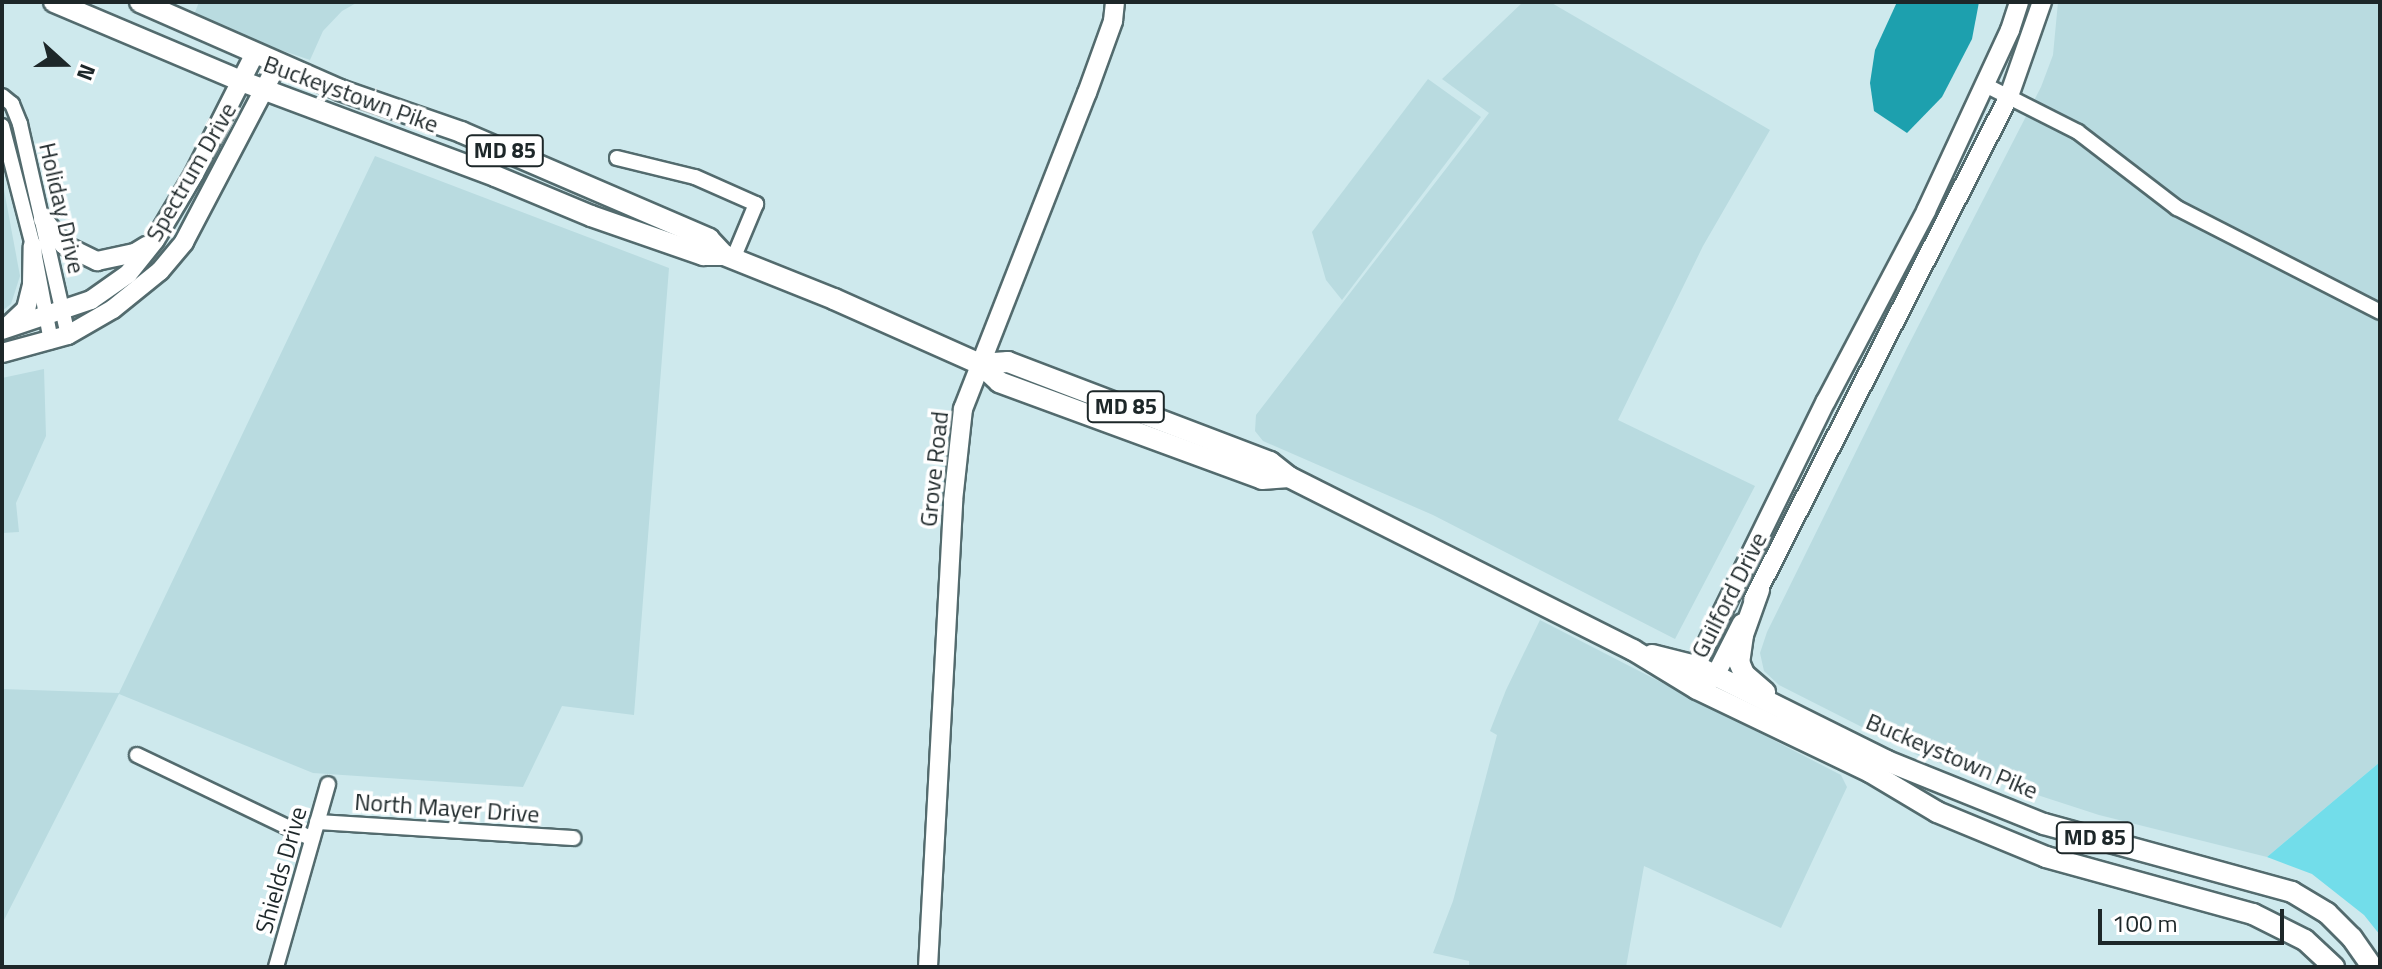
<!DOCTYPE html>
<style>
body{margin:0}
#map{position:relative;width:2382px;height:969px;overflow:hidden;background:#cee9ed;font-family:"Titillium Web",sans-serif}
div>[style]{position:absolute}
.built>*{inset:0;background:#b9dbe0}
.green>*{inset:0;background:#72ddea}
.water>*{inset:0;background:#1da0ae}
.roads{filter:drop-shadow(2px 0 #536b6e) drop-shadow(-2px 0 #536b6e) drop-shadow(0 2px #536b6e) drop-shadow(0 -2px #536b6e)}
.street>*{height:14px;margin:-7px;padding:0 7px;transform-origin:7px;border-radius:7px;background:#fff}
.secondary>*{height:18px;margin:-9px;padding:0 9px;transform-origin:9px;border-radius:9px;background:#fff}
.primary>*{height:20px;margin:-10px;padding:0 10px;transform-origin:10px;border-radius:10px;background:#fff}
span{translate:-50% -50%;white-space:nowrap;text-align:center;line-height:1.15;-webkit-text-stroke:7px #fff;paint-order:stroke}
.shield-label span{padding:2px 6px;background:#fff;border:2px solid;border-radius:6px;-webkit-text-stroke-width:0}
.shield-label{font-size:22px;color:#1d2729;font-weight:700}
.street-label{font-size:24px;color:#1d2729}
.frame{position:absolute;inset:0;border:4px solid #1d2729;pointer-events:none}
.north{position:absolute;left:24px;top:24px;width:80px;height:80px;-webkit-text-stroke:6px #fff;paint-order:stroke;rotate:111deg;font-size:22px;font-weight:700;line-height:32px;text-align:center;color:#1d2729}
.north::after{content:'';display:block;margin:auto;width:28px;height:36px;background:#1d2729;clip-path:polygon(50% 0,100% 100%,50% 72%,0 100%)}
.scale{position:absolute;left:2098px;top:909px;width:186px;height:36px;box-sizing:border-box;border:4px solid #1d2729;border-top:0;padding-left:10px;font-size:24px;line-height:28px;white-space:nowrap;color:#1d2729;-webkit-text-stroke:6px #fff;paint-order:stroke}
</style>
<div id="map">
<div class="built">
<div style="clip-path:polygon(199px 2px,358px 2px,342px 11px,323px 31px,310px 60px,192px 20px)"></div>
<div style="clip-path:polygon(1523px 2px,1550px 2px,1770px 130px,1703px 246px,1618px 420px,1755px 486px,1675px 639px,1433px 515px,1263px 441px,1255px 431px,1256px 415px,1489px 113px,1442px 79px)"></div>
<div style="clip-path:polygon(2058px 2px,2380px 2px,2380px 762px,2267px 857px,2099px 815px,1921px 757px,1779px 685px,1764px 671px,1760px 653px,1767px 632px,1907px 348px,2041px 87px,2053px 55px)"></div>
<div style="clip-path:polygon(1428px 79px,1481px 117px,1342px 300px,1326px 280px,1312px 232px)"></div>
<div style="clip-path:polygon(375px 156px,669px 268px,634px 715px,562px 706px,523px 787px,313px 773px,119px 694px,2px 924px,2px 689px,119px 693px)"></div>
<div style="clip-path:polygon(2px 179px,20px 276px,11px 304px,2px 311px)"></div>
<div style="clip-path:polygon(44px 369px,46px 436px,16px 503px,19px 532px,2px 533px,2px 378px)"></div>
<div style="clip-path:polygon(1540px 620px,1841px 775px,1847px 787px,1781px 928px,1644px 866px,1626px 967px,1469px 967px,1469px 961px,1433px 953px,1453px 901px,1497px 735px,1490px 731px,1506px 690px)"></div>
</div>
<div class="green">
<div style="clip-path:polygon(2380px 762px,2380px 935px,2364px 915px,2312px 874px,2267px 857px)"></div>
</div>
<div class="water">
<div style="clip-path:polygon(1897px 2px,1979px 2px,1972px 39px,1942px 97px,1907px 133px,1874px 111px,1870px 83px,1875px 50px)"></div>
</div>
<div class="roads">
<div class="street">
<div style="left:1985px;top:85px;width:104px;rotate:26.8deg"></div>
<div style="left:2078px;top:132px;width:125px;rotate:37.5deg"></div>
<div style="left:2177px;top:208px;width:228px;rotate:27.1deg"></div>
<div style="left:2px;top:96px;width:13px;rotate:39deg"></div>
<div style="left:12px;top:104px;width:22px;rotate:68deg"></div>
<div style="left:20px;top:124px;width:216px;rotate:77.2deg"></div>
<div style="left:2px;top:126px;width:124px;rotate:75.5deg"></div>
<div style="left:33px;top:246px;width:97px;rotate:79.3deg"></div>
<div style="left:617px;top:158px;width:80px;rotate:13.7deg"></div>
<div style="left:695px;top:177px;width:67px;rotate:23.9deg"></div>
<div style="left:756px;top:204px;width:60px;rotate:112.7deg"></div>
<div style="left:137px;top:755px;width:194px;rotate:25.6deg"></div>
<div style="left:317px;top:822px;width:257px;rotate:3.6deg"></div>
<div style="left:276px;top:967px;width:190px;rotate:-74.1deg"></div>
</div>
<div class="secondary">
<div style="left:43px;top:219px;width:33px;rotate:51deg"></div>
<div style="left:64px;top:245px;width:37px;rotate:26deg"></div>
<div style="left:97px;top:261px;width:39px;rotate:-12deg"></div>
<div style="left:135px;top:253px;width:13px;rotate:-32deg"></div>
<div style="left:8px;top:326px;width:25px;rotate:-43deg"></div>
<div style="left:26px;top:309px;width:25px;rotate:-76deg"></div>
<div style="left:32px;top:285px;width:39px;rotate:-89deg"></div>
<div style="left:2px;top:330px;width:94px;rotate:-18.6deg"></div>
<div style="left:91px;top:300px;width:45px;rotate:-35.1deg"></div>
<div style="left:128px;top:274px;width:43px;rotate:-51.5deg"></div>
<div style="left:155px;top:240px;width:77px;rotate:-59.4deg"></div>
<div style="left:194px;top:174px;width:136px;rotate:-63.2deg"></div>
<div style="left:2px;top:353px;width:68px;rotate:-15.3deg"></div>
<div style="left:68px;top:335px;width:52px;rotate:-30deg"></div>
<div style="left:113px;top:309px;width:60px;rotate:-39deg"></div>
<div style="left:160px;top:271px;width:38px;rotate:-50deg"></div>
<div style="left:184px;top:242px;width:202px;rotate:-62.3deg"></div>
<div style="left:1753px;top:600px;width:565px;rotate:-63.07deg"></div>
<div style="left:2009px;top:96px;width:100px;rotate:-70.7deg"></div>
<div style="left:1697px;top:680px;width:14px;rotate:-94deg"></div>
<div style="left:1696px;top:666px;width:295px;rotate:-63.9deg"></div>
<div style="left:1826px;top:401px;width:215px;rotate:-62.2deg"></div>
<div style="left:1926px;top:211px;width:200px;rotate:-65.1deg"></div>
<div style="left:2010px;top:30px;width:29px;rotate:-72deg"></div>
<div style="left:1706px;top:683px;width:11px;rotate:-38deg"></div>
<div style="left:1715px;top:676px;width:59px;rotate:-63deg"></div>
<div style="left:928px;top:967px;width:467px;rotate:-86.9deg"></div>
<div style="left:953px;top:501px;width:93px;rotate:-83.8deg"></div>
<div style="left:963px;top:409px;width:339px;rotate:-68.6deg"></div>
<div style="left:1087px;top:93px;width:77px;rotate:-70.1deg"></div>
<div style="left:1113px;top:21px;width:19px;rotate:-84deg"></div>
</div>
<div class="primary">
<div style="left:54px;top:2px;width:203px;rotate:22.9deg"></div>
<div style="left:241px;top:81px;width:271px;rotate:20.5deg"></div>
<div style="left:495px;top:176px;width:104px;rotate:22.6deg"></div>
<div style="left:591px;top:216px;width:119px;rotate:19.2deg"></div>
<div style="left:703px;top:255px;width:21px"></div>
<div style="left:724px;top:255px;width:118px;rotate:21.8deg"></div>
<div style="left:834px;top:299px;width:160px;rotate:24deg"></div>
<div style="left:980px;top:364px;width:26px;rotate:43deg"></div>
<div style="left:999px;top:382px;width:280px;rotate:20.2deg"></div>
<div style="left:1262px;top:479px;width:27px;rotate:-4deg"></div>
<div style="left:140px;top:2px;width:219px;rotate:23.7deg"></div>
<div style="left:340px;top:90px;width:128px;rotate:19.1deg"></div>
<div style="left:461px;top:132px;width:270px;rotate:23.3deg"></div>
<div style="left:709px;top:239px;width:22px;rotate:47deg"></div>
<div style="left:980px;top:364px;width:28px;rotate:-4deg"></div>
<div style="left:1008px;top:362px;width:280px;rotate:20.9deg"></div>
<div style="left:1270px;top:462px;width:24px;rotate:38deg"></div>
<div style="left:1289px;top:477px;width:385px;rotate:26.7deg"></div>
<div style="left:1633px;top:650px;width:75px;rotate:31.4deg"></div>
<div style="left:1697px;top:689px;width:192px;rotate:25.6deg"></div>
<div style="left:1870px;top:772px;width:78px;rotate:30.8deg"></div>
<div style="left:1937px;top:812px;width:118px;rotate:22.4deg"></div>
<div style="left:2046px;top:857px;width:215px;rotate:15.4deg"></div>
<div style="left:2253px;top:914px;width:58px;rotate:26.6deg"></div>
<div style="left:2305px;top:940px;width:40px;rotate:43deg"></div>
<div style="left:1759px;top:590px;width:48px;rotate:109.6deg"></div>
<div style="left:1743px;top:635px;width:27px;rotate:98deg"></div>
<div style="left:1739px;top:662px;width:13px;rotate:67deg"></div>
<div style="left:1744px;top:674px;width:28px;rotate:41deg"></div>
<div style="left:1652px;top:655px;width:45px;rotate:14deg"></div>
<div style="left:1696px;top:666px;width:213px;rotate:26.4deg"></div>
<div style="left:1887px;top:761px;width:169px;rotate:21.9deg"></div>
<div style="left:2044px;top:824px;width:257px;rotate:15.3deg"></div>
<div style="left:2292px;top:892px;width:41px;rotate:31deg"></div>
<div style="left:2327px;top:913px;width:35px;rotate:45deg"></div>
<div style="left:2352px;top:938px;width:35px;rotate:55deg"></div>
</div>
</div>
<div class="shield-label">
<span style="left:505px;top:151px">MD 85</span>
<span style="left:1126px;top:407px">MD 85</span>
<span style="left:2095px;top:838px">MD 85</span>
</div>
<div class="street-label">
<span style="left:351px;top:94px;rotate:20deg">Buckeystown Pike</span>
<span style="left:191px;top:172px;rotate:-60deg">Spectrum Drive</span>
<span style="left:62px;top:208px;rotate:77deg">Holiday Drive</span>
<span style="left:934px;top:469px;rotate:-84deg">Grove Road</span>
<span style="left:1729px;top:595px;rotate:-63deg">Guilford Drive</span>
<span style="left:1952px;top:756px;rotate:23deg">Buckeystown Pike</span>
<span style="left:447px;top:808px;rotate:4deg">North Mayer Drive</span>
<span style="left:281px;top:870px;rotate:-74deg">Shields Drive</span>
</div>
<div class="frame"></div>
<div class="north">N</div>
<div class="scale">100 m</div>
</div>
